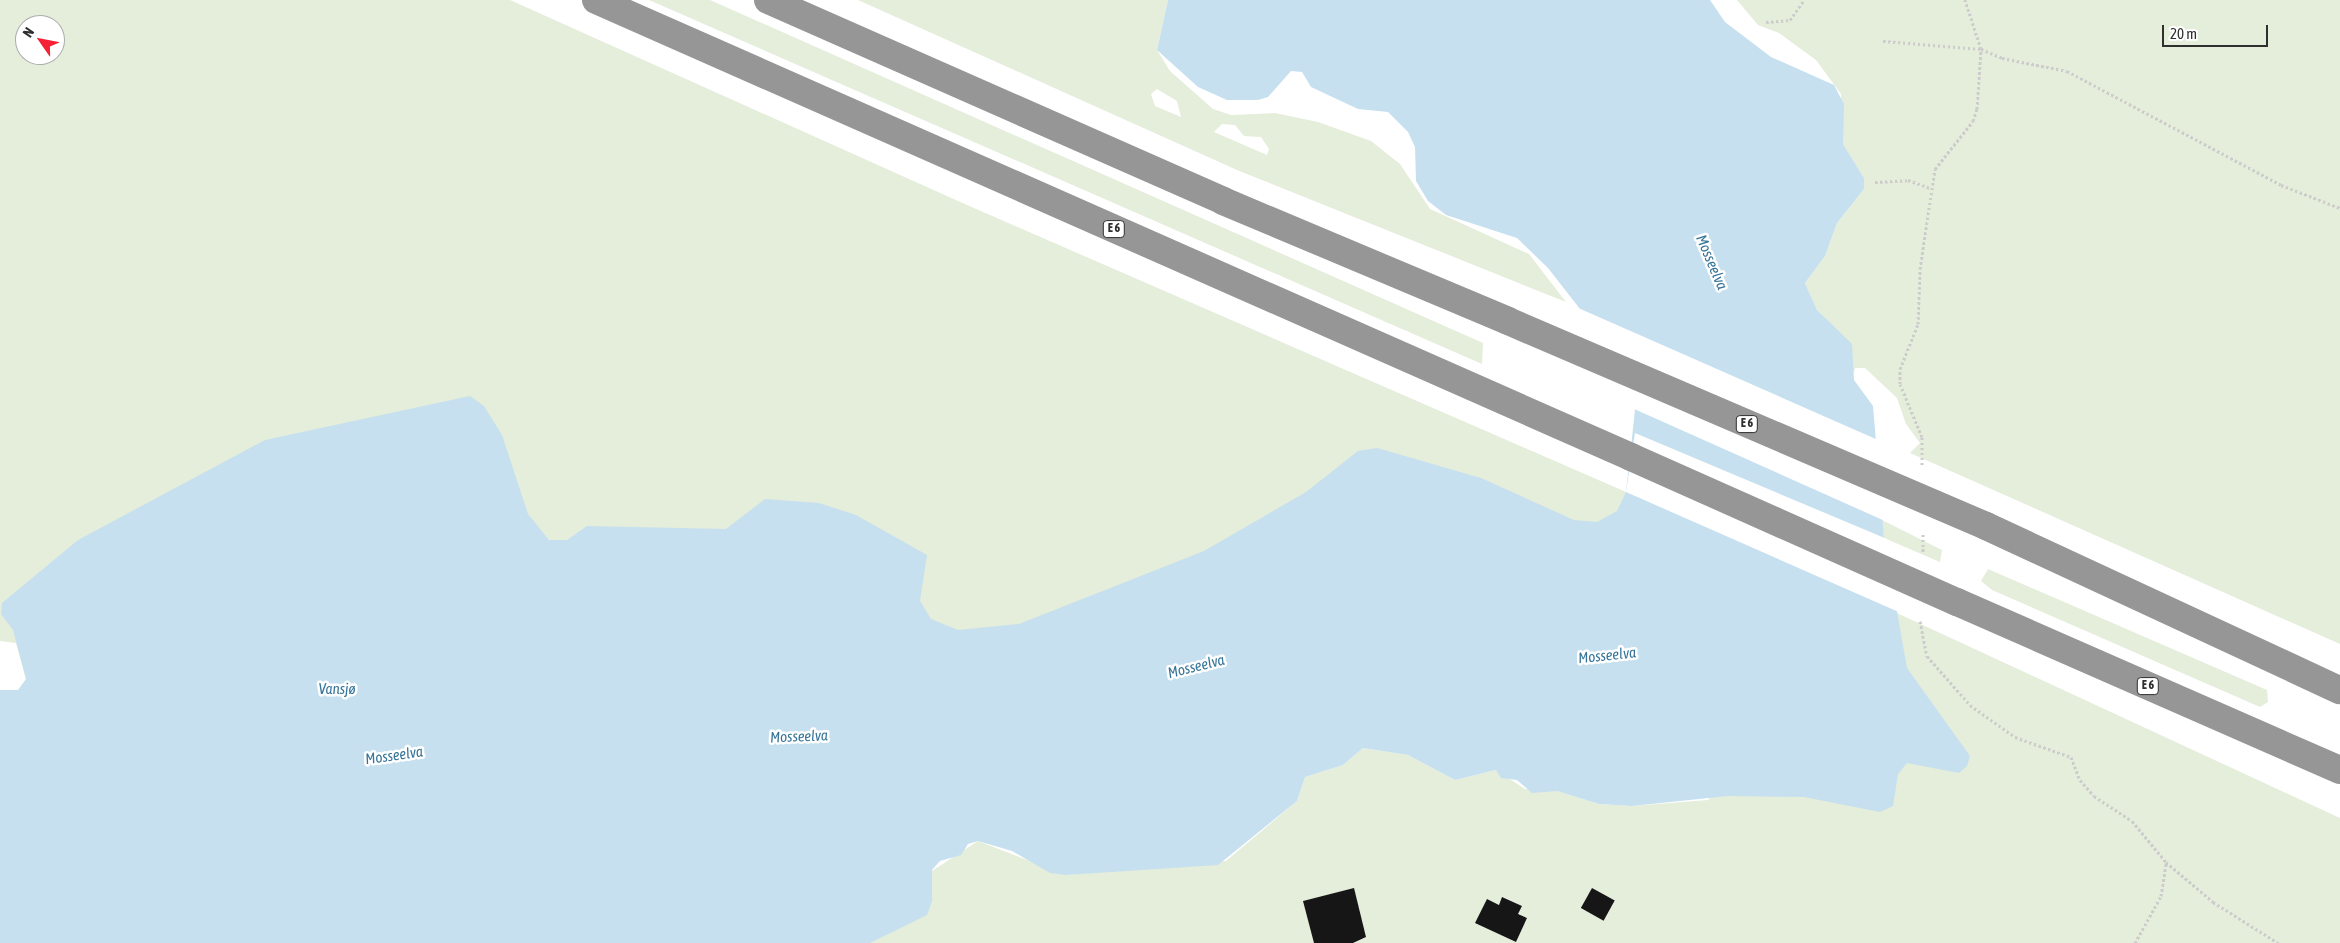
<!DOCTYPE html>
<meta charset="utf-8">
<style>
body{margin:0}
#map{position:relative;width:2340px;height:943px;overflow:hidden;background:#fff;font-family:"Asap Condensed",sans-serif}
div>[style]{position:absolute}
.green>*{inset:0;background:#e5eddb}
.water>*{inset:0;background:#c6e0ef}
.pier>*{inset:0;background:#fff}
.building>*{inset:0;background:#161616;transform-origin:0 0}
.path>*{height:3px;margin-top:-1.5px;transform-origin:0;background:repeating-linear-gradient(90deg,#ccc 0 2.5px,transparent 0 5px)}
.highway>*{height:28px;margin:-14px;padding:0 14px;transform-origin:14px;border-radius:14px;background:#969696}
.highway-bridge>*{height:28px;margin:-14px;padding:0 14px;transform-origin:14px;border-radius:14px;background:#969696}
span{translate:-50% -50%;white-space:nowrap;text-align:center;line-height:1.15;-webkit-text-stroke:5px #fff;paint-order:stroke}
.shield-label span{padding:1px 4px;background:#fff;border:1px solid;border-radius:4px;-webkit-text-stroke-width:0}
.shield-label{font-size:12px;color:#2f2f2f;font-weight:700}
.water-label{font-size:15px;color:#357499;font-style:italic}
.north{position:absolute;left:15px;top:15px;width:50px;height:50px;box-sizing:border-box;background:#fff;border:1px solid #acacac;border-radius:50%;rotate:303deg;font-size:14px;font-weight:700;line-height:20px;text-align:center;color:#2f2f2f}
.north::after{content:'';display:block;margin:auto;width:18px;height:22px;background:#f52235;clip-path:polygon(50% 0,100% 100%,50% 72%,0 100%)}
.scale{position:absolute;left:2162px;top:25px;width:106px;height:22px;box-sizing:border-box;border:2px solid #2f2f2f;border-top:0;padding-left:6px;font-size:15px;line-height:18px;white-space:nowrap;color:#2f2f2f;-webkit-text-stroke:4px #fff;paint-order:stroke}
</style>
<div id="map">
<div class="green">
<div style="clip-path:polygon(evenodd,0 0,510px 0,967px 205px,1626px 492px,1634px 544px,1300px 620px,22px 688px,26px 679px,16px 643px,0 641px,0 0,25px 25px,55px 25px,55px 55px,25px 55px,25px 25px)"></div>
<div style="clip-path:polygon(649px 0,710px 0,1483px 343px,1482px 364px)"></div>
<div style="clip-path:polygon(evenodd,858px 0,1168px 0,1157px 50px,1170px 71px,1213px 109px,1231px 115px,1275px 113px,1318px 122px,1371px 141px,1400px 164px,1430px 209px,1529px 254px,1566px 302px,1237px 170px,858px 0,1157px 89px,1177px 101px,1181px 117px,1155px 106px,1151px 94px,1157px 89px,858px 0,1222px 124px,1235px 125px,1244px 136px,1261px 137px,1269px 149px,1267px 155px,1214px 132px,1222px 124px)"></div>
<div style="clip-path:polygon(1737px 0,2340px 0,2340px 644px,1910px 453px,1920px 443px,1906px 424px,1897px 398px,1865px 368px,1855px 368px,1854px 373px,1834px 328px,1817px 310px,1805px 283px,1825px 256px,1837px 223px,1864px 189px,1864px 178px,1843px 144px,1841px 94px,1816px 60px,1779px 33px,1758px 25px)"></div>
<div style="clip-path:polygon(1882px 520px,1942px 550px,1940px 562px,1884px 538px)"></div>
<div style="clip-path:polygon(1988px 569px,2267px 690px,2268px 702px,2260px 707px,1992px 590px,1981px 581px)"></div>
<div style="clip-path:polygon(evenodd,1886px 608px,2340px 818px,2340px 943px,1353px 943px,1366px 937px,1354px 889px,1314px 943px,577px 943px,932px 871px,978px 841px,1066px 875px,1226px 861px,1297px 801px,1305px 777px,1343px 765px,1363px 748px,1408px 755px,1455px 780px,1496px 770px,1525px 789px,1557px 791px,1599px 804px,1632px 806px,1708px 800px,1886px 608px,1503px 897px,1522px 906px,1518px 914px,1527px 918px,1516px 942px,1476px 923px,1487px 900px,1499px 905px,1503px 897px,1886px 608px,1615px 901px,1604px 920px,1580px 908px,1615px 901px)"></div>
</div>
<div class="water">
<div style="clip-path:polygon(1168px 0,1710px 0,1725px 22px,1771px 57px,1834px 85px,1844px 104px,1843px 144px,1864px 178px,1864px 189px,1837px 223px,1825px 256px,1805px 283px,1817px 310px,1852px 344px,1854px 380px,1873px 406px,1884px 538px,1907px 668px,1970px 756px,1967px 766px,1959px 773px,1907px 763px,1898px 774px,1893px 806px,1880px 812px,1804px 797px,1728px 796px,1632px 806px,1599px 804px,1557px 791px,1532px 793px,1517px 780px,1501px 778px,1496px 770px,1455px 780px,1408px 755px,1363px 748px,1343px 765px,1305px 777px,1297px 801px,1218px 865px,1066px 875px,1050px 873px,1012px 851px,978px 841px,968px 844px,961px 855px,940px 861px,932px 870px,932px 901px,927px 915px,870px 943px,0 943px,0 690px,18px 690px,26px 679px,13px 630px,1px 614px,2px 603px,78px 540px,265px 440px,470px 396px,484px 406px,502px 435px,528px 514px,549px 540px,567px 540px,587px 526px,726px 529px,765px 499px,819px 503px,856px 515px,927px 555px,920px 601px,931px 619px,958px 630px,1019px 624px,1204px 551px,1306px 492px,1358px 451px,1377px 448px,1481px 478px,1574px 520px,1597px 522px,1617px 511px,1626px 492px,1635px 410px,1580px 309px,1548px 268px,1517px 238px,1446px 215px,1428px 201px,1416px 181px,1415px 147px,1408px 132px,1388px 112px,1358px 109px,1311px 87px,1302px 72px,1291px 71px,1268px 97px,1258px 100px,1227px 100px,1198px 87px,1157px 50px)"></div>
</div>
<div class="pier">
<div style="clip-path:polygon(1576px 307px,1878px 440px,1885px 521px,1632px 408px)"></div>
<div style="clip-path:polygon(1635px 433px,1887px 539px,1901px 613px,1626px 492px)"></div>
</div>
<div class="building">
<div style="clip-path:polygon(1354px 888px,1366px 937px,1353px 943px,1314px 943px,1303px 901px)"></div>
<div style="left:1592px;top:888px;width:26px;height:23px;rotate:29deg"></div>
<div style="clip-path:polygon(1502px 897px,1522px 906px,1518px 914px,1527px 918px,1516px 942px,1475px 923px,1487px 899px,1499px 905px)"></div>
</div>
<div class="path">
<div style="left:1766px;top:22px;width:24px;rotate:-5deg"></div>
<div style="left:1790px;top:20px;width:24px;rotate:-55deg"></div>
<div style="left:1883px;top:41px;width:98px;rotate:4.7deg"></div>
<div style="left:1981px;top:49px;width:23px;rotate:23deg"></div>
<div style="left:2002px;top:58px;width:66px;rotate:11.3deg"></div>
<div style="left:2067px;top:71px;width:242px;rotate:28deg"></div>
<div style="left:2281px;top:185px;width:63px;rotate:21.3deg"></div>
<div style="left:1875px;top:182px;width:33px;rotate:-3deg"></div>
<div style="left:1908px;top:180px;width:23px;rotate:20deg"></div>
<div style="left:1922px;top:465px;width:28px;rotate:-90deg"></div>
<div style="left:1922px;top:437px;width:57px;rotate:-112.5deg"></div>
<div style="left:1900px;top:384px;width:15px;rotate:-90deg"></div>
<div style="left:1900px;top:369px;width:48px;rotate:-68.2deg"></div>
<div style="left:1918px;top:324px;width:55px;rotate:-87.9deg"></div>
<div style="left:1920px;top:269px;width:101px;rotate:-81.5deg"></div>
<div style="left:1935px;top:169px;width:61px;rotate:-51.6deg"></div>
<div style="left:1973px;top:121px;width:13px;rotate:-72deg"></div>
<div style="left:1977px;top:109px;width:60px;rotate:-86.2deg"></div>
<div style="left:1981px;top:49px;width:52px;rotate:-108.1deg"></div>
<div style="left:1923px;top:534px;width:18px;rotate:90deg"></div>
<div style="left:1920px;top:621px;width:36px;rotate:79deg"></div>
<div style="left:1927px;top:656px;width:65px;rotate:48.7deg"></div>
<div style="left:1970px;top:705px;width:55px;rotate:35.4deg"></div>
<div style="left:2015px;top:737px;width:59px;rotate:19.7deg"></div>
<div style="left:2071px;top:757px;width:25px;rotate:69deg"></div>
<div style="left:2080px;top:780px;width:21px;rotate:49deg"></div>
<div style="left:2094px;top:796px;width:45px;rotate:33.3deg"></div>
<div style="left:2132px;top:821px;width:53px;rotate:50.3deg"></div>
<div style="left:2166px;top:862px;width:62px;rotate:40.4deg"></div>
<div style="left:2213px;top:902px;width:77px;rotate:32.2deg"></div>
<div style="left:2135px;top:943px;width:54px;rotate:-61deg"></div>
<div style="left:2161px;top:896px;width:33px;rotate:-81deg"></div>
</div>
<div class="highway">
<div style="left:596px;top:0;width:1131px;rotate:23.82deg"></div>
<div style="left:768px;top:0;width:497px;rotate:23.8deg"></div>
<div style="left:1223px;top:201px;width:309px;rotate:22.8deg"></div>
<div style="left:1986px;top:526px;width:390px;rotate:24.9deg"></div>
<div style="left:1957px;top:602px;width:418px;rotate:23.7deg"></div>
</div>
<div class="highway-bridge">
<div style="left:1508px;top:321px;width:520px;rotate:23.21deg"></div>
<div style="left:1631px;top:457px;width:357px;rotate:24deg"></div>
</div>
<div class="shield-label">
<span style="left:1114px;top:229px">E 6</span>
<span style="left:1747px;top:424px">E 6</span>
<span style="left:2148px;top:686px">E 6</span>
</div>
<div class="water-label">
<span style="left:1712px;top:262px;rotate:67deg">Mosseelva</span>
<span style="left:1607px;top:655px;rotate:-6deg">Mosseelva</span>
<span style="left:1196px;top:666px;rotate:-14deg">Mosseelva</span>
<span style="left:337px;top:689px">Vansjø</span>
<span style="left:799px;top:736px;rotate:-2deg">Mosseelva</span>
<span style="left:394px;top:755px;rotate:-8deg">Mosseelva</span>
</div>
<div class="north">N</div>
<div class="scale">20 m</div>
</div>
